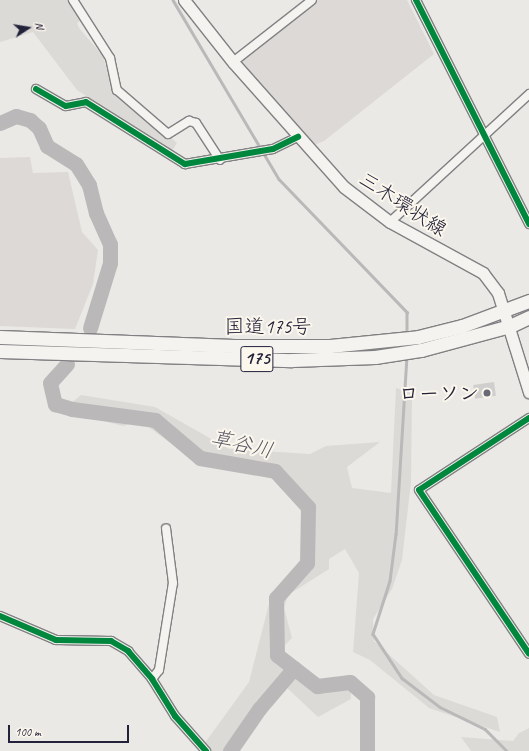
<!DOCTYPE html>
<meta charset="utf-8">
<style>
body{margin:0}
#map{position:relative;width:529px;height:751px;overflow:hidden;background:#ebe9e5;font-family:Caveat,"Klee One",sans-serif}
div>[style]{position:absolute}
.built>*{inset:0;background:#dcd9d6}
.green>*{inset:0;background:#dcdad6}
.stream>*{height:2.5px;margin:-1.25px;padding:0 1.25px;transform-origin:1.25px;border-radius:1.25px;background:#bbb8ba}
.river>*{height:15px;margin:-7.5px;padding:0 7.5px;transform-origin:7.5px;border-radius:7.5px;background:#bbb8ba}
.building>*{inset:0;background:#d1cfcd;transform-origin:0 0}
.roads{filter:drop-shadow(1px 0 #818083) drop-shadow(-1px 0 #818083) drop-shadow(0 1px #818083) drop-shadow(0 -1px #818083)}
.minor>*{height:8px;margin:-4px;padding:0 4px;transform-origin:4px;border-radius:4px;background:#f4f3ef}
.secondary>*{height:11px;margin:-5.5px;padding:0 5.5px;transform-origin:5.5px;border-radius:5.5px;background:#f4f3ef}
.trunk>*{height:13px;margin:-6.5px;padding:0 6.5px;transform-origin:6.5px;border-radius:6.5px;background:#f4f3ef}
.cycleway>*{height:6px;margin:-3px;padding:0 3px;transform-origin:3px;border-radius:3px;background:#00873e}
.dots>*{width:11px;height:11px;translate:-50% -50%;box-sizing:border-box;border:2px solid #fbf7ec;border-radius:50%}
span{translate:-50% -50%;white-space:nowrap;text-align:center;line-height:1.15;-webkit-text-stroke:4px #fbf7ec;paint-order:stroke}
.shield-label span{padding:1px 3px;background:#fbf7ec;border:1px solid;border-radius:3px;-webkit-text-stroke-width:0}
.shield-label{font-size:19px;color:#22223b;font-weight:700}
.street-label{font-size:20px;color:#22223b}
.poi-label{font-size:20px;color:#22223b;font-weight:700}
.right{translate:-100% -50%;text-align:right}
.water-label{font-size:21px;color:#575666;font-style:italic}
.north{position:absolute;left:8px;top:8px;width:40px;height:40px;-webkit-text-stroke:3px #fbf7ec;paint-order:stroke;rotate:78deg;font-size:11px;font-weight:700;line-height:16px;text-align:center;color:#22223b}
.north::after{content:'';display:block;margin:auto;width:14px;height:18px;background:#22223b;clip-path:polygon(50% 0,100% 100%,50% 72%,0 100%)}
.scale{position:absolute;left:8px;top:725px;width:121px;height:18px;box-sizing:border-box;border:2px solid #22223b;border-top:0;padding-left:5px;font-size:12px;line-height:14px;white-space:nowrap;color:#22223b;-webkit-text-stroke:3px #fbf7ec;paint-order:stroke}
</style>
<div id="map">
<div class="built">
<div style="clip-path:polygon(314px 0,407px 0,434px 54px,324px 141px,314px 145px,241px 62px)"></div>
<div style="clip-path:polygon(30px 157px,33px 173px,68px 172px,82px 232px,98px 250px,93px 284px,75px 329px,0 326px,0 158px)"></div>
</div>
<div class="green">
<div style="clip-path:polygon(0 0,71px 0,80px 21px,77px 23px,79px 28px,103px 56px,112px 87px,177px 143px,172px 151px,77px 90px,33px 32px,0 42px)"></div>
<div style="clip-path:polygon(396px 388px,412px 393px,411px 482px,402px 560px,392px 589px,373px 619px,374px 641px,434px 695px,497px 717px,500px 732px,429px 708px,370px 660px,353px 652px,359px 573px,345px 549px,329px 559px,329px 569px,288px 595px,284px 608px,292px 638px,277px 653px,305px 676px,310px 686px,328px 691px,346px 689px,351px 692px,351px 699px,318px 717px,286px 687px,228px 751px,199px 751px,249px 682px,272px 592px,305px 571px,312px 548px,313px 516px,270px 467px,248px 460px,219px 468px,194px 460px,140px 421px,123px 426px,72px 413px,70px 404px,81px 395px,155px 407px,229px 449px,310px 454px,326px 446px,380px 442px,347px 467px,352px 488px,391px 493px)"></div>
<div style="clip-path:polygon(529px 728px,529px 751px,471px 751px,461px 737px,513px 741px,519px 733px)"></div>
</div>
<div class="stream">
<div style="left:173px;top:0;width:208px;rotate:59.4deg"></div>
<div style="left:279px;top:179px;width:185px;rotate:46.1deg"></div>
<div style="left:407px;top:312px;width:23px;rotate:90deg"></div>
<div style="left:407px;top:356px;width:178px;rotate:93.5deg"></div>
<div style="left:396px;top:534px;width:47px;rotate:97.3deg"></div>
<div style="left:390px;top:581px;width:56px;rotate:107.8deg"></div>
<div style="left:373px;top:634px;width:53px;rotate:56.6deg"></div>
<div style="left:402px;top:678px;width:48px;rotate:37.3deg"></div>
<div style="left:440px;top:707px;width:50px;rotate:26.1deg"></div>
<div style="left:485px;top:729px;width:31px;rotate:45deg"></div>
</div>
<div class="river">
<div style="left:0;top:123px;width:17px;rotate:-24deg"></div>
<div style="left:16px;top:116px;width:15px;rotate:16deg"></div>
<div style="left:30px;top:120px;width:12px;rotate:42deg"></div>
<div style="left:39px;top:128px;width:20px;rotate:66deg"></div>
<div style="left:47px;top:146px;width:34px;rotate:32deg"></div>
<div style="left:76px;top:164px;width:25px;rotate:58deg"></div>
<div style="left:89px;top:185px;width:29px;rotate:76deg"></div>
<div style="left:96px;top:213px;width:34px;rotate:66deg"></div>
<div style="left:110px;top:244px;width:19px;rotate:90deg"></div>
<div style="left:110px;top:263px;width:68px;rotate:107.1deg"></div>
<div style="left:67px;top:364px;width:25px;rotate:132deg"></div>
<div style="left:50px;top:383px;width:22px;rotate:77deg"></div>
<div style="left:55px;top:404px;width:18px;rotate:16deg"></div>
<div style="left:72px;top:409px;width:84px;rotate:7.5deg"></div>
<div style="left:155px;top:420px;width:59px;rotate:40.2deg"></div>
<div style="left:200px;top:458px;width:76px;rotate:9.8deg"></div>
<div style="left:275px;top:471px;width:49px;rotate:47.5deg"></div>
<div style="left:308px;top:507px;width:56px;rotate:91deg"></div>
<div style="left:307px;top:563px;width:47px;rotate:131.5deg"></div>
<div style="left:276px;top:598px;width:57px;rotate:89deg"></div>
<div style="left:277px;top:655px;width:51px;rotate:37.8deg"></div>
<div style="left:317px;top:686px;width:33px;rotate:-7deg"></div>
<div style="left:350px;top:682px;width:23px;rotate:41deg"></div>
<div style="left:367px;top:697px;width:54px;rotate:90deg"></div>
<div style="left:230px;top:751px;width:51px;rotate:-55.4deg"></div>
<div style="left:259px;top:709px;width:54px;rotate:-49.5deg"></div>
</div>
<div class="building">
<div style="left:494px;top:382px;width:14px;height:21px;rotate:82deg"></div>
</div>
<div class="roads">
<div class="minor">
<div style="left:73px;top:0;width:69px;rotate:57.5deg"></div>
<div style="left:110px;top:58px;width:33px;rotate:78deg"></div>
<div style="left:117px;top:90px;width:67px;rotate:40.8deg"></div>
<div style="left:168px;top:134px;width:25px;rotate:-32deg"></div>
<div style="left:189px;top:121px;width:7px;rotate:16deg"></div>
<div style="left:196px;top:123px;width:44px;rotate:57deg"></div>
<div style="left:416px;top:0;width:251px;rotate:63.2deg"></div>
<div style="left:233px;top:62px;width:100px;rotate:-38.1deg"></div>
<div style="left:36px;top:89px;width:34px;rotate:30deg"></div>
<div style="left:66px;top:106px;width:20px;rotate:-11deg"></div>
<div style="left:86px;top:102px;width:117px;rotate:32.1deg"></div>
<div style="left:185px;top:164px;width:89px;rotate:-9.7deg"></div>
<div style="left:273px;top:149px;width:28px;rotate:-26deg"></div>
<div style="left:390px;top:222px;width:189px;rotate:-42.6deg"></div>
<div style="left:529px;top:418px;width:131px;rotate:146.8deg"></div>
<div style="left:419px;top:490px;width:197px;rotate:56.1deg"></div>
<div style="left:0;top:616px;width:61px;rotate:23.2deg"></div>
<div style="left:56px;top:640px;width:55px;rotate:1deg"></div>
<div style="left:111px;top:641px;width:20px;rotate:30deg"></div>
<div style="left:128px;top:651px;width:37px;rotate:49deg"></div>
<div style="left:152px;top:679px;width:44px;rotate:58.1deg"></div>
<div style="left:175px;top:716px;width:47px;rotate:48.5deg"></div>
<div style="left:152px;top:679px;width:11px;rotate:-52deg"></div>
<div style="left:159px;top:670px;width:88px;rotate:-80.9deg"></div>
<div style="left:173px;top:583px;width:55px;rotate:-97.3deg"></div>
</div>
<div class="secondary">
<div style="left:184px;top:0;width:79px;rotate:51.7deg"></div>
<div style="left:233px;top:62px;width:167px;rotate:48.4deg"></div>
<div style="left:344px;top:187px;width:58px;rotate:37.3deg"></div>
<div style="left:390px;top:222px;width:106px;rotate:28.7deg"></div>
<div style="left:483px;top:273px;width:25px;rotate:53deg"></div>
<div style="left:498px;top:293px;width:104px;rotate:72.6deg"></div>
</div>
<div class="trunk">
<div style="left:0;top:337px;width:234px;rotate:2.2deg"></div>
<div style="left:234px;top:346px;width:96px"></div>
<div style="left:330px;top:346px;width:88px;rotate:-5.8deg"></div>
<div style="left:418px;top:337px;width:45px;rotate:-14deg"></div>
<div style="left:462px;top:326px;width:72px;rotate:-20.5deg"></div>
<div style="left:0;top:351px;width:292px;rotate:1.8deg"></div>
<div style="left:292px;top:360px;width:83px;rotate:-2.1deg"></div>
<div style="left:375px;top:357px;width:47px;rotate:-8.7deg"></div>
<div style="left:421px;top:350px;width:92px;rotate:-15.1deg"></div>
<div style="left:510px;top:326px;width:21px;rotate:-25deg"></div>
</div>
</div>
<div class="cycleway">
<div style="left:416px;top:0;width:251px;rotate:63.2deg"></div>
<div style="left:36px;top:89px;width:34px;rotate:30deg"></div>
<div style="left:66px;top:106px;width:20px;rotate:-11deg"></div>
<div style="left:86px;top:102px;width:117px;rotate:32.1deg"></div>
<div style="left:185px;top:164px;width:89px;rotate:-9.7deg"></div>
<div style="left:273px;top:149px;width:28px;rotate:-26deg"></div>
<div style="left:529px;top:418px;width:131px;rotate:146.8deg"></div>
<div style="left:419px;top:490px;width:197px;rotate:56.1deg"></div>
<div style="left:0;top:616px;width:61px;rotate:23.2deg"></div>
<div style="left:56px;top:640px;width:55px;rotate:1deg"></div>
<div style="left:111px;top:641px;width:20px;rotate:30deg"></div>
<div style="left:128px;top:651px;width:37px;rotate:49deg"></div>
<div style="left:152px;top:679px;width:44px;rotate:58.1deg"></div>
<div style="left:175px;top:716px;width:47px;rotate:48.5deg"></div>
</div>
<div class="dots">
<div style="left:487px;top:393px;background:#686876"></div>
</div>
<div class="shield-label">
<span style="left:257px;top:359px">175</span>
</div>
<div class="street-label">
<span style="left:403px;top:204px;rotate:33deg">三木環状線</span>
<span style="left:268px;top:326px">国道175号</span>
</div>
<div class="poi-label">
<span class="right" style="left:479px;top:393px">ローソン</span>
</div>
<div class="water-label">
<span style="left:242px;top:444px;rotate:13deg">草谷川</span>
</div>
<div class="north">N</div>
<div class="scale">100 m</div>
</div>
